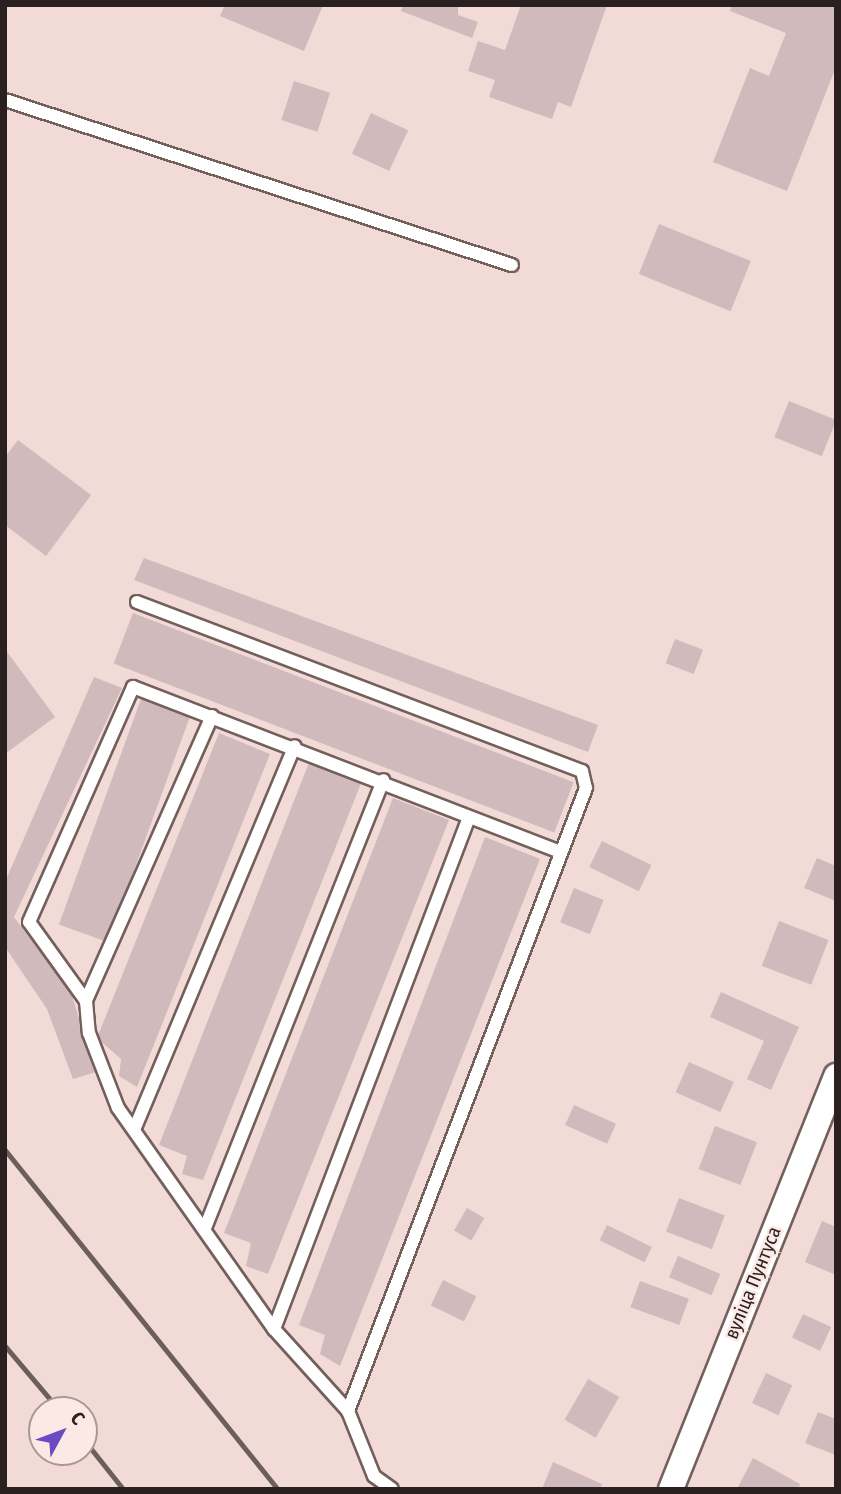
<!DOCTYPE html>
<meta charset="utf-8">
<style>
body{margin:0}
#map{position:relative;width:841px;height:1494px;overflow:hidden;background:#f2dad6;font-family:"Fira Sans Condensed",sans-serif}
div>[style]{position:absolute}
.building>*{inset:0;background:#d1babc;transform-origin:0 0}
.roads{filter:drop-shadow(2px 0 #735f5b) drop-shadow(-2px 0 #735f5b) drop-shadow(0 2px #735f5b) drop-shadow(0 -2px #735f5b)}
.service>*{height:12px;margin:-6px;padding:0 6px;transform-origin:6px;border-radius:6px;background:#fff}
.minor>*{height:24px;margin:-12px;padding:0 12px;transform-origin:12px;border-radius:12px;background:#fff}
.rail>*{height:5px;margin:-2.5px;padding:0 2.5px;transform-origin:2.5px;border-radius:2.5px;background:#6c5e5c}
span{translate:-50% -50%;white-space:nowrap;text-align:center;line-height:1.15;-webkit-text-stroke:5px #fce9e5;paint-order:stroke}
.street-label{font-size:19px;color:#29201f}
.frame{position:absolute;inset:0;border:7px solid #29201f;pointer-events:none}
.north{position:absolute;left:28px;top:1396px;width:70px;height:70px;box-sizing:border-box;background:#fce9e5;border:2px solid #a89996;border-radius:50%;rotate:49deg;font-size:19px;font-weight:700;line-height:28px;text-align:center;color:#29201f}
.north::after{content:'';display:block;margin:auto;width:24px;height:32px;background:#6c4ac2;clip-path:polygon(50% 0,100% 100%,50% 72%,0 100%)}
</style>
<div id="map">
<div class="building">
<div style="clip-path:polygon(225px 5px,323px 5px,304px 51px,220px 16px)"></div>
<div style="clip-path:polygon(403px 5px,458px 5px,458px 15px,478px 22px,472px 38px,401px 11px)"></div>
<div style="clip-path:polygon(521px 5px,607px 5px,571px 107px,558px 102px,552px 119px,489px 97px,495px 80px,468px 71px,478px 41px,505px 50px)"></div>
<div style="clip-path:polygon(732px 5px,836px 5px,836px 67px,787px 191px,713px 162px,750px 68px,769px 76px,786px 33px,730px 11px)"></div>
<div style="left:294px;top:81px;width:38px;height:41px;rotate:18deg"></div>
<div style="left:371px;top:113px;width:41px;height:45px;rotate:25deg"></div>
<div style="left:659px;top:224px;width:99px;height:54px;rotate:22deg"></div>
<div style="left:789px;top:401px;width:51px;height:39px;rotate:22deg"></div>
<div style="clip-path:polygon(18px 440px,91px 495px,46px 556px,5px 525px,5px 457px)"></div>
<div style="clip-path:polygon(144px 558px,598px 725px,588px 752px,134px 580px)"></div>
<div style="left:133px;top:613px;width:472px;height:54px;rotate:21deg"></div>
<div style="left:675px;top:639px;width:30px;height:26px;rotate:21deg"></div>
<div style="clip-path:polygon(5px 649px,55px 717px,5px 754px)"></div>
<div style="clip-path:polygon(94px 677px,122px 688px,14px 917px,71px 993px,96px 1072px,73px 1079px,47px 1009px,5px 947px,5px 882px)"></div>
<div style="left:141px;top:699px;width:52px;height:240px;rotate:20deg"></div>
<div style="clip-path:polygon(219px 733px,270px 754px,137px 1087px,119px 1076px,121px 1059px,97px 1038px)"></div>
<div style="clip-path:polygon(310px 760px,362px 781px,203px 1180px,182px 1174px,187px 1156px,159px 1145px)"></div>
<div style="clip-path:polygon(393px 798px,449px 820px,268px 1274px,246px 1266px,251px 1243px,224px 1233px)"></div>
<div style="clip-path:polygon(485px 837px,540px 859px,340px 1366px,320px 1354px,325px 1335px,299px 1325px)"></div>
<div style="left:602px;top:841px;width:55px;height:29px;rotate:26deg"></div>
<div style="clip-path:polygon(817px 858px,836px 866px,836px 901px,804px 888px)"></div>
<div style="left:574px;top:888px;width:32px;height:37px;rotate:22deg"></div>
<div style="left:779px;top:921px;width:53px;height:48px;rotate:21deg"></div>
<div style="clip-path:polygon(721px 992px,799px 1027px,771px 1090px,747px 1079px,764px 1041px,710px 1017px)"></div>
<div style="left:689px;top:1062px;width:49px;height:33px;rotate:24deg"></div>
<div style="left:574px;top:1105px;width:46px;height:22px;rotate:24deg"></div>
<div style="left:715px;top:1126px;width:45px;height:46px;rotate:21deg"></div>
<div style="left:679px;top:1198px;width:49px;height:36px;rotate:21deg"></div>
<div style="left:467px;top:1208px;width:20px;height:26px;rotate:30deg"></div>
<div style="clip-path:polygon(822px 1221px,836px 1227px,836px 1275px,805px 1262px)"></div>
<div style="left:607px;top:1225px;width:50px;height:17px;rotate:26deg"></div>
<div style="left:678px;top:1256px;width:46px;height:23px;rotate:23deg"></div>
<div style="left:443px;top:1280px;width:37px;height:28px;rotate:26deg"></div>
<div style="left:640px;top:1281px;width:52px;height:28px;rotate:20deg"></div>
<div style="left:803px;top:1314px;width:31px;height:26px;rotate:25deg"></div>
<div style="left:766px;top:1373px;width:29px;height:33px;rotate:25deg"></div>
<div style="left:588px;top:1379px;width:36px;height:47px;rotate:30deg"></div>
<div style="clip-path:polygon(818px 1412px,836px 1419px,836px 1455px,805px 1443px)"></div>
<div style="clip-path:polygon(753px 1458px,800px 1484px,798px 1489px,737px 1489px)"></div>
<div style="clip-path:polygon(553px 1462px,602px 1484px,600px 1489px,542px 1489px)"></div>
</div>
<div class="roads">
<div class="service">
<div style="left:5px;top:100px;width:533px;rotate:18.03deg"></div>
<div style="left:137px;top:602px;width:476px;rotate:20.8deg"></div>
<div style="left:582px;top:771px;width:17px;rotate:77deg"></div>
<div style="left:586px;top:788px;width:667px;rotate:110.91deg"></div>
<div style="left:212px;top:716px;width:312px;rotate:113.9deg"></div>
<div style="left:86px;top:1001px;width:32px;rotate:85deg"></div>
<div style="left:89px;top:1033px;width:80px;rotate:68.9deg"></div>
<div style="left:118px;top:1108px;width:271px;rotate:54.8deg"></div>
<div style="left:274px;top:1329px;width:110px;rotate:47.9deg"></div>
<div style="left:348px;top:1411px;width:70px;rotate:68.2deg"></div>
<div style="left:374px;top:1476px;width:22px;rotate:36deg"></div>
<div style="left:86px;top:1001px;width:97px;rotate:-125.8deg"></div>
<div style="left:29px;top:922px;width:257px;rotate:-66.1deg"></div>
<div style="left:133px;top:687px;width:456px;rotate:21.1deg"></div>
<div style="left:134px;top:1130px;width:416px;rotate:-67.3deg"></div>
<div style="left:205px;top:1228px;width:482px;rotate:-68.3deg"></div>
<div style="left:274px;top:1329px;width:545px;rotate:-69.14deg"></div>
</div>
<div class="minor">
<div style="left:671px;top:1489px;width:445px;rotate:-68.2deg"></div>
</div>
</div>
<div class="rail">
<div style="left:5px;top:1150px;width:435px;rotate:51.2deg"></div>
<div style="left:5px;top:1346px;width:84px;rotate:49.8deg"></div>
<div style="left:84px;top:1440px;width:63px;rotate:51.5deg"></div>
</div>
<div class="street-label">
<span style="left:753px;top:1283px;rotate:-68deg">вуліца Пунтуса</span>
</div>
<div class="frame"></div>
<div class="north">С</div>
</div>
